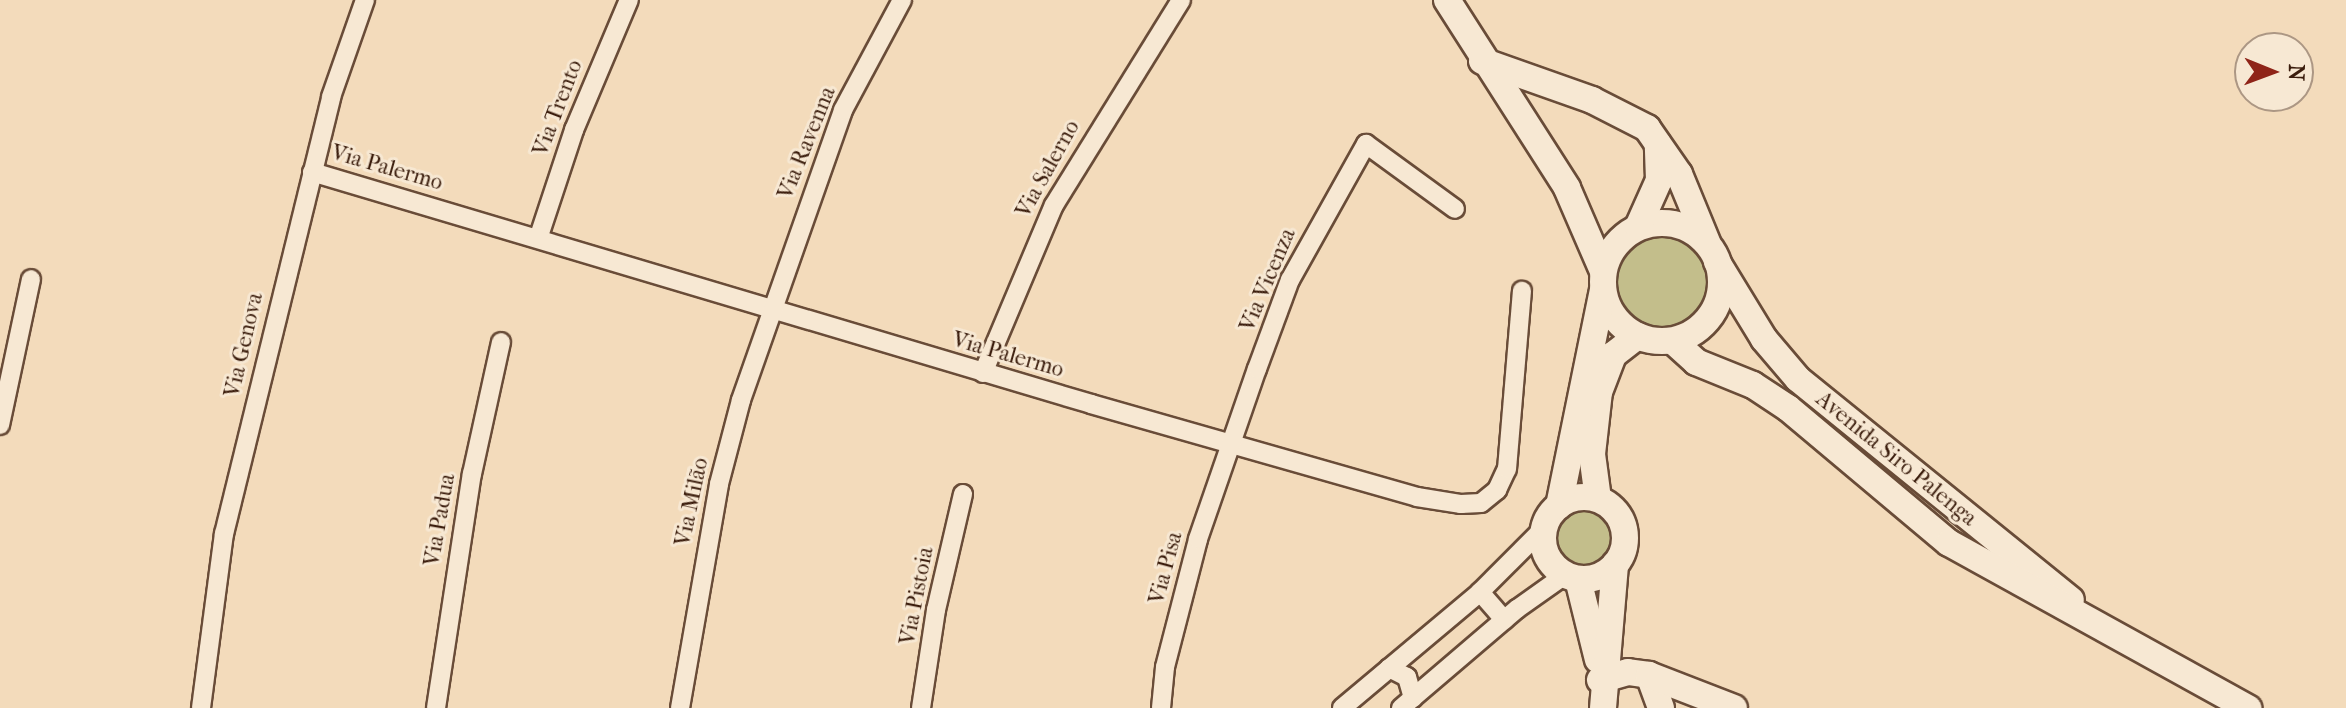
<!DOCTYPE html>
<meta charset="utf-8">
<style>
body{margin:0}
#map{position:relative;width:2346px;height:708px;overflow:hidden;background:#f3dbbb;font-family:"IM FELL French Canon",serif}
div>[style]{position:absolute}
.green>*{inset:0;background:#c3be8b}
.round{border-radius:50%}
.roads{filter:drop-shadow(2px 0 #694c38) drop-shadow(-2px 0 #694c38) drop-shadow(0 2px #694c38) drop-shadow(0 -2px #694c38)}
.street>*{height:18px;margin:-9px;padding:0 9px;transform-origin:9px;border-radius:9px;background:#f7e8d3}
.secondary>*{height:26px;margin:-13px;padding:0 13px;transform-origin:13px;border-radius:13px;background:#f7e8d3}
.secondary>.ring{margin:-13px;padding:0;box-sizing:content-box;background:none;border:26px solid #f7e8d3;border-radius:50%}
span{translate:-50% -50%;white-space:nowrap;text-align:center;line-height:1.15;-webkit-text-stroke:6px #f7e8d3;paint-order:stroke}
.street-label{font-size:22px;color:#3b1d0d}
.north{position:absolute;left:2234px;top:32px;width:80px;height:80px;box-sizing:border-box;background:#f7e8d3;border:2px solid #ac9784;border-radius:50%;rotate:91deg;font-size:22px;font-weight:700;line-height:32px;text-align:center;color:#3b1d0d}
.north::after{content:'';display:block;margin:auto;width:28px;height:36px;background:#8f2418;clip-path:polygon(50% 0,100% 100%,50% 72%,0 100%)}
</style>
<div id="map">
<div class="green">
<div class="round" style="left:1611px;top:232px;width:100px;height:100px"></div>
<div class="round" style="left:1552px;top:506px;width:64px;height:64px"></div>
</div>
<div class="roads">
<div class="street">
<div style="left:312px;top:172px;width:813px;rotate:16.58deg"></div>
<div style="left:1091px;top:404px;width:339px;rotate:15.9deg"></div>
<div style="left:1417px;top:497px;width:45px;rotate:9deg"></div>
<div style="left:1461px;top:504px;width:20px;rotate:-3deg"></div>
<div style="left:1481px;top:503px;width:21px;rotate:-39deg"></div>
<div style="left:1497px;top:490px;width:23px;rotate:-65deg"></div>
<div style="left:1507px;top:469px;width:179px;rotate:-85.2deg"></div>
<div style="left:539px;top:236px;width:112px;rotate:-71.7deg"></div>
<div style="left:574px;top:130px;width:141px;rotate:-67.1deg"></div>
<div style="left:983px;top:373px;width:182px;rotate:-67.1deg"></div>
<div style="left:1054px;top:205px;width:241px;rotate:-58.2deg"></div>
<div style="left:0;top:425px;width:149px;rotate:-78deg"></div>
<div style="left:1480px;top:592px;width:37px;rotate:49deg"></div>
<div style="left:1389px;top:668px;width:20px;rotate:27deg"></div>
<div style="left:1407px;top:677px;width:22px;rotate:74deg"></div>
<div style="left:201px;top:708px;width:176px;rotate:-82.5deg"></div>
<div style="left:224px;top:534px;width:450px;rotate:-76.2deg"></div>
<div style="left:331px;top:97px;width:103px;rotate:-70.7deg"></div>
<div style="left:436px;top:708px;width:237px;rotate:-81.3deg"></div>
<div style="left:472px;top:474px;width:135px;rotate:-77.6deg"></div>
<div style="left:680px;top:708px;width:227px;rotate:-80.1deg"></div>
<div style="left:719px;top:484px;width:87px;rotate:-75.3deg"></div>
<div style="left:741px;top:400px;width:307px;rotate:-70.6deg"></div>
<div style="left:843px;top:110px;width:125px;rotate:-61.8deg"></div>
<div style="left:921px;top:708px;width:99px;rotate:-81.3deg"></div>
<div style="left:936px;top:610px;width:119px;rotate:-76.9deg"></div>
<div style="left:1161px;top:708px;width:41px;rotate:-84.4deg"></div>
<div style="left:1165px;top:667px;width:132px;rotate:-75.5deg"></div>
<div style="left:1198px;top:539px;width:180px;rotate:-70.9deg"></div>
<div style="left:1257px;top:369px;width:95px;rotate:-69.7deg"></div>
<div style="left:1290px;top:280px;width:156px;rotate:-60.8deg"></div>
<div style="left:1366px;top:144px;width:110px;rotate:36.1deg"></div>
<div style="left:1342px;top:708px;width:180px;rotate:-40deg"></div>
<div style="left:1480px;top:592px;width:91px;rotate:-45deg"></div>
<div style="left:1401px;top:708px;width:153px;rotate:-40.5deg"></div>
<div style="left:1517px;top:609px;width:59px;rotate:-35.3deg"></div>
</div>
<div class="secondary">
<div style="left:1447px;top:0;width:223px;rotate:57.4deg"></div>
<div style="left:1567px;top:188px;width:90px;rotate:66.6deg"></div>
<div style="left:1482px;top:61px;width:117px;rotate:19.5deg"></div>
<div style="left:1592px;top:100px;width:62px;rotate:27deg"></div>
<div style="left:1647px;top:128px;width:56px;rotate:55.2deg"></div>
<div style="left:1679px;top:174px;width:74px;rotate:67.6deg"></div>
<div class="ring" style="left:1603px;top:223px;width:92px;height:92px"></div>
<div style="left:1638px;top:227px;width:51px;rotate:-65.9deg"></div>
<div style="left:1659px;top:180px;width:36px;rotate:-92deg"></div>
<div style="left:1717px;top:262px;width:90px;rotate:58.6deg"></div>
<div style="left:1764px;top:339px;width:52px;rotate:49.6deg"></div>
<div style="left:1798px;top:379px;width:351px;rotate:39deg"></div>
<div style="left:1673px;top:341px;width:31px;rotate:42deg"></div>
<div style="left:1696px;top:362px;width:61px;rotate:22deg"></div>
<div style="left:1753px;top:385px;width:42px;rotate:33.3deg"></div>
<div style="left:1788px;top:408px;width:210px;rotate:40deg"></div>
<div style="left:1949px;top:543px;width:342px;rotate:28.9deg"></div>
<div class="ring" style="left:1543px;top:497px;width:56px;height:56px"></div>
<div style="left:1598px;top:499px;width:45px;rotate:-97.6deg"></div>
<div style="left:1592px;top:454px;width:62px;rotate:-83.6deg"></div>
<div style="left:1599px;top:392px;width:40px;rotate:-69deg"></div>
<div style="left:1613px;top:355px;width:31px;rotate:-38deg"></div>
<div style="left:1559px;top:506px;width:220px;rotate:-78.5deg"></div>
<div style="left:1578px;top:579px;width:83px;rotate:76.1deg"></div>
<div style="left:1649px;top:675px;width:35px;rotate:70deg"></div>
<div style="left:1600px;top:680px;width:29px;rotate:-16deg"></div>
<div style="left:1628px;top:672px;width:21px;rotate:8deg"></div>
<div style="left:1649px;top:675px;width:91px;rotate:21.2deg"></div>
<div style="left:1603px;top:708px;width:144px;rotate:-85.2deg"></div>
</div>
</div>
<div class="street-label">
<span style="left:558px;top:108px;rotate:-69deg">Via Trento</span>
<span style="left:807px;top:143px;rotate:-68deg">Via Ravenna</span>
<span style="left:387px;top:168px;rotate:16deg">Via Palermo</span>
<span style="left:1048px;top:169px;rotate:-61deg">Via Salerno</span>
<span style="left:1268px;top:280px;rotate:-67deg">Via Vicenza</span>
<span style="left:244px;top:345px;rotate:-77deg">Via Genova</span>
<span style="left:1008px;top:355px;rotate:16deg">Via Palermo</span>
<span style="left:1896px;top:459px;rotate:39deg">Avenida Siro Palenga</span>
<span style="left:692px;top:502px;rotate:-78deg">Via Milão</span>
<span style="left:440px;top:520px;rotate:-80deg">Via Padua</span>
<span style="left:1166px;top:568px;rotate:-75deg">Via Pisa</span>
<span style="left:917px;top:596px;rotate:-79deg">Via Pistoia</span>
</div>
<div class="north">N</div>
</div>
